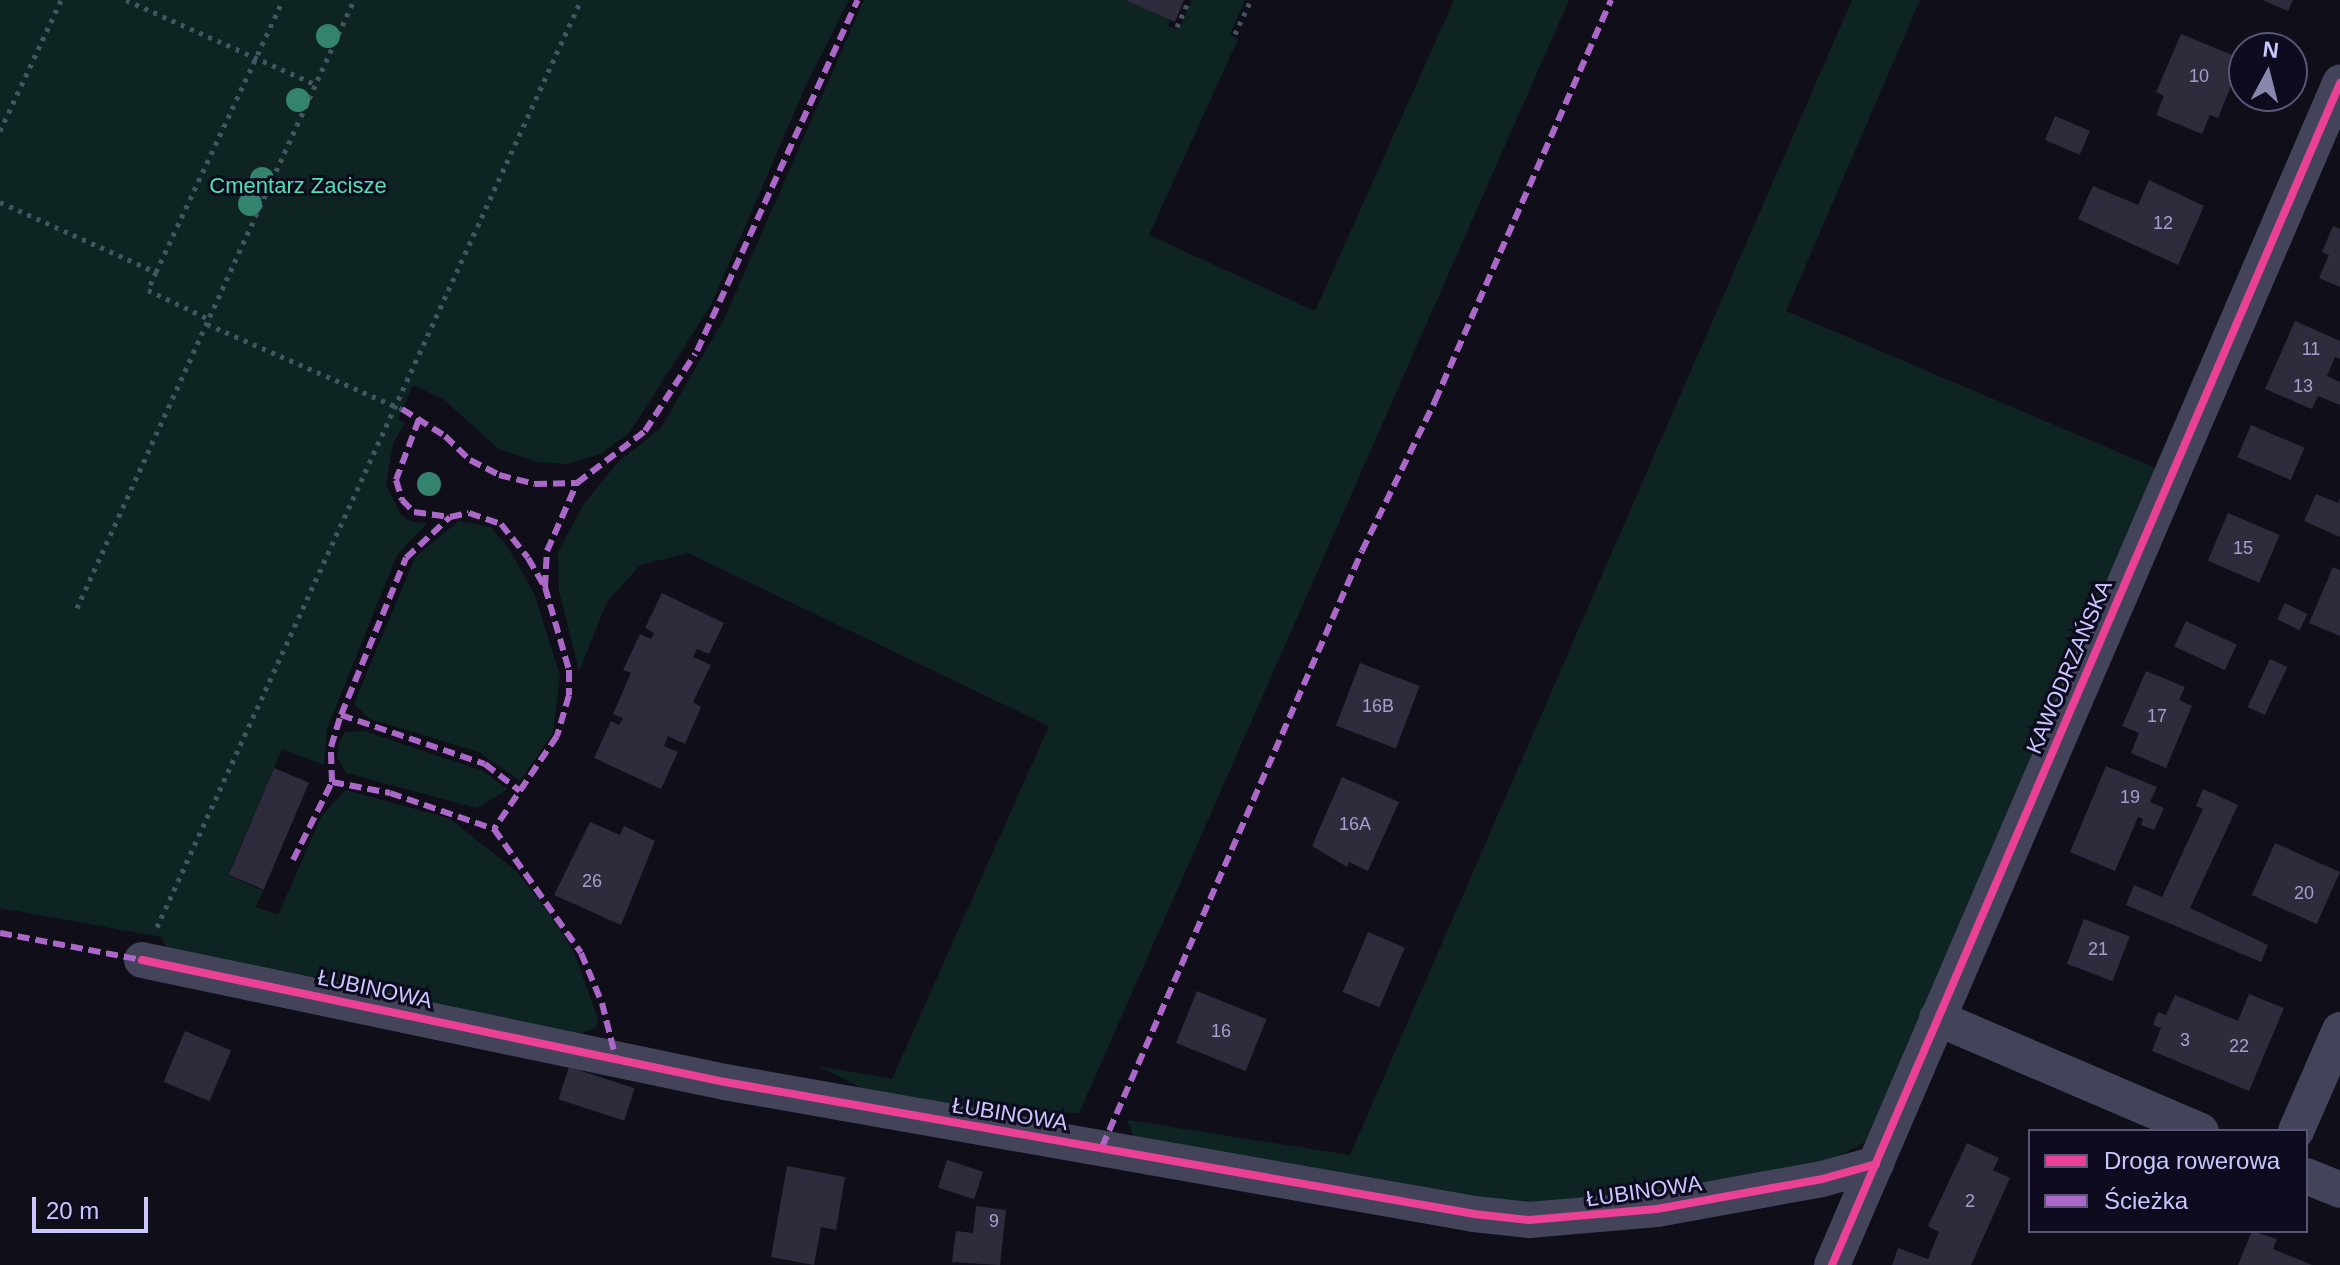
<!DOCTYPE html>
<meta charset="utf-8">
<style>
body{margin:0}
#map{position:relative;width:2340px;height:1265px;overflow:hidden;background:#100f19;font-family:Helvetica,sans-serif}
div>[style]{position:absolute}
.green>*{inset:0;background:#0e2423}
.building>*{inset:0;background:#2d2b3c;transform-origin:0 0}
.path>*{height:5px;margin-top:-2.5px;transform-origin:0;background:repeating-linear-gradient(90deg,#445561 0 4px,transparent 0 10px)}
.minor>*{height:36px;margin:-18px;padding:0 18px;transform-origin:18px;border-radius:18px;background:#43445a}
.quiet>*{height:6px;margin-top:-3px;transform-origin:0;background:repeating-linear-gradient(90deg,#ac68c9 0 12px,transparent 0 18px)}
.cycleway>*{height:8px;margin:-4px;padding:0 4px;transform-origin:4px;border-radius:4px;background:#ea4096}
.trees>*{width:24px;height:24px;margin:-12px;border-radius:50%;background:#33836e}
span{translate:-50% -50%;white-space:nowrap;text-align:center;line-height:1.15;-webkit-text-stroke:6px #0d0b1d;paint-order:stroke}
.number-label{font-size:18px;color:#a3a0ce}
.number-label span{-webkit-text-stroke-width:0}
.park-label{font-size:22px;color:#50e2b4}
.street-label{font-size:22px;color:#cac7ff}
.legend{position:absolute;left:2028px;top:1129px;width:280px;height:104px;box-sizing:border-box;background:#0d0b1d;border:2px solid #595677;margin:0;padding:10px 14px;list-style:none;font-size:24px;color:#cac7ff}
.legend li{display:flex;align-items:center;gap:16px;height:40px}
.legend b{width:40px;border:2px solid #595677}
.north{position:absolute;left:2228px;top:32px;width:80px;height:80px;box-sizing:border-box;background:#0d0b1d;border:2px solid #595677;border-radius:50%;rotate:7deg;font-size:22px;font-weight:700;line-height:32px;text-align:center;color:#cac7ff}
.north::after{content:'';display:block;margin:auto;width:28px;height:36px;background:#8987ae;clip-path:polygon(50% 0,100% 100%,50% 72%,0 100%)}
.scale{position:absolute;left:32px;top:1197px;width:116px;height:36px;box-sizing:border-box;border:4px solid #cac7ff;border-top:0;padding-left:10px;font-size:24px;line-height:28px;white-space:nowrap;color:#cac7ff;-webkit-text-stroke:6px #0d0b1d;paint-order:stroke}
</style>
<div id="map">
<div class="green">
<div style="clip-path:polygon(0 0,849px 0,807px 83px,711px 305px,630px 432px,601px 454px,566px 464px,539px 462px,500px 450px,443px 399px,413px 385px,398px 419px,405px 423px,393px 444px,386px 484px,401px 515px,412px 522px,427px 523px,397px 555px,327px 729px,324px 765px,282px 749px,228px 875px,263px 891px,256px 907px,278px 915px,321px 817px,345px 790px,449px 818px,516px 871px,547px 910px,574px 952px,598px 1019px,596px 1027px,580px 1034px,167px 950px,162px 937px,0 908px)"></div>
<div style="clip-path:polygon(864px 0,1125px 0,1170px 20px,1168px 26px,1179px 30px,1192px 0,1245px 0,1230px 35px,1238px 39px,1149px 235px,1315px 311px,1454px 0,1569px 0,1079px 1113px,1011px 1112px,936px 1102px,864px 1089px,818px 1066px,892px 1079px,1049px 726px,688px 553px,640px 565px,607px 602px,579px 671px,559px 591px,558px 552px,584px 504px,618px 462px,661px 428px,725px 317px)"></div>
<div style="clip-path:polygon(1852px 0,1920px 0,1786px 311px,2158px 469px,1923px 1026px,1865px 1142px,1823px 1164px,1689px 1184px,1637px 1198px,1521px 1206px,1134px 1137px,1127px 1120px,1350px 1155px)"></div>
<div style="clip-path:polygon(459px 521px,491px 527px,507px 546px,534px 593px,560px 676px,553px 733px,520px 781px,479px 752px,370px 719px,354px 704px,415px 557px)"></div>
<div style="clip-path:polygon(364px 731px,483px 771px,508px 789px,477px 808px,346px 773px,337px 757px,339px 743px,345px 732px)"></div>
</div>
<div class="building">
<div style="clip-path:polygon(1125px 0,1184px 0,1175px 22px)"></div>
<div style="clip-path:polygon(2262px 0,2293px 0,2288px 11px)"></div>
<div style="clip-path:polygon(2181px 34px,2242px 59px,2218px 118px,2210px 115px,2202px 134px,2156px 115px,2164px 96px,2156px 92px)"></div>
<div style="left:2055px;top:116px;width:38px;height:26px;rotate:23deg"></div>
<div style="clip-path:polygon(2149px 180px,2204px 206px,2178px 265px,2078px 219px,2093px 186px,2138px 205px)"></div>
<div style="clip-path:polygon(2333px 226px,2340px 229px,2340px 287px,2319px 278px,2329px 255px,2322px 252px)"></div>
<div style="clip-path:polygon(2295px 321px,2340px 341px,2340px 359px,2335px 357px,2327px 376px,2340px 382px,2340px 405px,2318px 396px,2312px 409px,2265px 389px)"></div>
<div style="left:2251px;top:425px;width:58px;height:35px;rotate:23deg"></div>
<div style="clip-path:polygon(2316px 494px,2338px 503px,2340px 498px,2340px 537px,2304px 521px)"></div>
<div style="left:2228px;top:513px;width:56px;height:52px;rotate:23deg"></div>
<div style="clip-path:polygon(2333px 567px,2340px 570px,2340px 636px,2309px 623px)"></div>
<div style="clip-path:polygon(662px 593px,724px 623px,709px 654px,697px 649px,693px 657px,711px 665px,693px 702px,701px 707px,685px 744px,668px 736px,664px 746px,678px 752px,661px 789px,594px 758px,611px 721px,619px 725px,623px 718px,613px 714px,631px 673px,623px 670px,640px 634px,651px 639px,654px 633px,645px 628px)"></div>
<div style="left:2285px;top:603px;width:25px;height:18px;rotate:26deg"></div>
<div style="left:2186px;top:621px;width:56px;height:28px;rotate:25deg"></div>
<div style="left:2270px;top:659px;width:19px;height:53px;rotate:25deg"></div>
<div style="left:1360px;top:663px;width:64px;height:67px;rotate:21deg"></div>
<div style="clip-path:polygon(2146px 671px,2185px 687px,2179px 700px,2192px 706px,2166px 768px,2131px 753px,2139px 733px,2122px 726px)"></div>
<div style="clip-path:polygon(2106px 766px,2157px 787px,2150px 802px,2164px 808px,2154px 830px,2141px 825px,2143px 819px,2138px 817px,2115px 871px,2070px 852px)"></div>
<div style="left:274px;top:768px;width:38px;height:116px;rotate:23deg"></div>
<div style="clip-path:polygon(1342px 777px,1399px 802px,1368px 871px,1349px 862px,1347px 867px,1312px 846px)"></div>
<div style="clip-path:polygon(2203px 789px,2238px 805px,2190px 908px,2268px 945px,2261px 962px,2126px 905px,2134px 885px,2162px 897px,2203px 809px,2196px 806px)"></div>
<div style="clip-path:polygon(590px 822px,620px 835px,624px 826px,655px 841px,621px 925px,554px 895px)"></div>
<div style="left:2275px;top:843px;width:71px;height:57px;rotate:24deg"></div>
<div style="left:2084px;top:919px;width:49px;height:48px;rotate:21deg"></div>
<div style="left:1368px;top:932px;width:40px;height:65px;rotate:23deg"></div>
<div style="left:1197px;top:991px;width:75px;height:56px;rotate:22deg"></div>
<div style="clip-path:polygon(2249px 994px,2284px 1008px,2249px 1091px,2152px 1051px,2161px 1028px,2153px 1025px,2158px 1012px,2166px 1015px,2175px 995px,2238px 1021px)"></div>
<div style="left:185px;top:1031px;width:50px;height:55px;rotate:23deg"></div>
<div style="left:569px;top:1067px;width:69px;height:34px;rotate:18deg"></div>
<div style="clip-path:polygon(1967px 1143px,1999px 1158px,1993px 1170px,2010px 1178px,1971px 1265px,1892px 1265px,1898px 1248px,1928px 1259px,1939px 1232px,1928px 1226px)"></div>
<div style="left:947px;top:1160px;width:38px;height:29px;rotate:18deg"></div>
<div style="clip-path:polygon(787px 1166px,845px 1177px,836px 1230px,821px 1227px,814px 1265px,771px 1257px)"></div>
<div style="clip-path:polygon(976px 1206px,1006px 1210px,1000px 1265px,952px 1262px,956px 1231px,973px 1233px)"></div>
<div style="clip-path:polygon(2252px 1231px,2277px 1239px,2273px 1249px,2312px 1265px,2238px 1265px)"></div>
</div>
<div class="path">
<div style="left:126px;top:0;width:207px;rotate:24deg"></div>
<div style="left:1177px;top:27px;width:30px;rotate:-66deg"></div>
<div style="left:1235px;top:34px;width:38px;rotate:-65deg"></div>
<div style="left:0;top:131px;width:145px;rotate:-65deg"></div>
<div style="left:0;top:202px;width:171px;rotate:24.2deg"></div>
<div style="left:156px;top:272px;width:20px;rotate:114deg"></div>
<div style="left:148px;top:290px;width:68px;rotate:25.4deg"></div>
<div style="left:156px;top:272px;width:300px;rotate:-65deg"></div>
<div style="left:207px;top:324px;width:213px;rotate:23.6deg"></div>
<div style="left:77px;top:608px;width:668px;rotate:-65.51deg"></div>
<div style="left:157px;top:927px;width:1019px;rotate:-65.42deg"></div>
</div>
<div class="minor">
<div style="left:142px;top:960px;width:596px;rotate:11.82deg"></div>
<div style="left:725px;top:1082px;width:761px;rotate:9.99deg"></div>
<div style="left:1474px;top:1214px;width:55px;rotate:6.2deg"></div>
<div style="left:1529px;top:1220px;width:128px;rotate:-4.9deg"></div>
<div style="left:1657px;top:1209px;width:168px;rotate:-10.3deg"></div>
<div style="left:1822px;top:1179px;width:56px;rotate:-15.5deg"></div>
<div style="left:1937px;top:1018px;width:287px;rotate:23.2deg"></div>
<div style="left:2296px;top:1131px;width:110px;rotate:-66.5deg"></div>
<div style="left:2306px;top:1176px;width:37px;rotate:22deg"></div>
<div style="left:1832px;top:1265px;width:1287px;rotate:-66.74deg"></div>
</div>
<div class="quiet">
<div style="left:697px;top:351px;width:386px;rotate:-65.4deg"></div>
<div style="left:402px;top:409px;width:51px;rotate:32.1deg"></div>
<div style="left:445px;top:436px;width:35px;rotate:44deg"></div>
<div style="left:470px;top:460px;width:33px;rotate:27deg"></div>
<div style="left:499px;top:475px;width:37px;rotate:14deg"></div>
<div style="left:535px;top:484px;width:42px;rotate:-1.4deg"></div>
<div style="left:419px;top:419px;width:65px;rotate:110.7deg"></div>
<div style="left:396px;top:480px;width:21px;rotate:73deg"></div>
<div style="left:402px;top:500px;width:17px;rotate:45deg"></div>
<div style="left:414px;top:512px;width:36px;rotate:8deg"></div>
<div style="left:545px;top:587px;width:36px;rotate:-87deg"></div>
<div style="left:547px;top:551px;width:74px;rotate:-66.2deg"></div>
<div style="left:577px;top:483px;width:86px;rotate:-37.4deg"></div>
<div style="left:645px;top:431px;width:92px;rotate:-57deg"></div>
<div style="left:341px;top:715px;width:152px;rotate:18.8deg"></div>
<div style="left:485px;top:764px;width:44px;rotate:37.6deg"></div>
<div style="left:332px;top:782px;width:59px;rotate:10.7deg"></div>
<div style="left:390px;top:793px;width:110px;rotate:19.1deg"></div>
<div style="left:494px;top:829px;width:151px;rotate:54.9deg"></div>
<div style="left:581px;top:953px;width:54px;rotate:67.2deg"></div>
<div style="left:602px;top:1003px;width:58px;rotate:76deg"></div>
<div style="left:293px;top:860px;width:87px;rotate:-63.4deg"></div>
<div style="left:332px;top:782px;width:35px;rotate:-92deg"></div>
<div style="left:331px;top:747px;width:34px;rotate:-73deg"></div>
<div style="left:341px;top:715px;width:170px;rotate:-67.5deg"></div>
<div style="left:406px;top:558px;width:60px;rotate:-43deg"></div>
<div style="left:450px;top:517px;width:19px;rotate:-12deg"></div>
<div style="left:469px;top:513px;width:34px;rotate:19deg"></div>
<div style="left:501px;top:524px;width:43px;rotate:51.5deg"></div>
<div style="left:528px;top:558px;width:34px;rotate:60deg"></div>
<div style="left:545px;top:587px;width:86px;rotate:73.9deg"></div>
<div style="left:569px;top:670px;width:25px;rotate:90deg"></div>
<div style="left:569px;top:695px;width:43px;rotate:106.3deg"></div>
<div style="left:557px;top:736px;width:112px;rotate:124.1deg"></div>
<div style="left:0;top:933px;width:145px;rotate:10.8deg"></div>
<div style="left:1102px;top:1147px;width:650px;rotate:-66.43deg"></div>
<div style="left:1362px;top:551px;width:167px;rotate:-64deg"></div>
<div style="left:1435px;top:401px;width:438px;rotate:-66.3deg"></div>
</div>
<div class="cycleway">
<div style="left:142px;top:960px;width:596px;rotate:11.82deg"></div>
<div style="left:725px;top:1082px;width:761px;rotate:9.99deg"></div>
<div style="left:1474px;top:1214px;width:55px;rotate:6.2deg"></div>
<div style="left:1529px;top:1220px;width:128px;rotate:-4.9deg"></div>
<div style="left:1657px;top:1209px;width:168px;rotate:-10.3deg"></div>
<div style="left:1822px;top:1179px;width:56px;rotate:-15.5deg"></div>
<div style="left:1832px;top:1265px;width:1287px;rotate:-66.74deg"></div>
</div>
<div class="trees">
<div style="left:328px;top:36px"></div>
<div style="left:298px;top:100px"></div>
<div style="left:262px;top:179px"></div>
<div style="left:250px;top:204px"></div>
<div style="left:429px;top:484px"></div>
</div>
<div class="number-label">
<span style="left:2199px;top:76px">10</span>
<span style="left:2163px;top:223px">12</span>
<span style="left:2311px;top:349px">11</span>
<span style="left:2303px;top:386px">13</span>
<span style="left:2243px;top:548px">15</span>
<span style="left:1378px;top:706px">16B</span>
<span style="left:2157px;top:716px">17</span>
<span style="left:2130px;top:797px">19</span>
<span style="left:1355px;top:824px">16A</span>
<span style="left:592px;top:881px">26</span>
<span style="left:2304px;top:893px">20</span>
<span style="left:2098px;top:949px">21</span>
<span style="left:1221px;top:1031px">16</span>
<span style="left:2185px;top:1040px">3</span>
<span style="left:2239px;top:1046px">22</span>
<span style="left:1970px;top:1201px">2</span>
<span style="left:994px;top:1221px">9</span>
</div>
<div class="park-label">
<span style="left:298px;top:186px">Cmentarz Zacisze</span>
</div>
<div class="street-label">
<span style="left:2069px;top:667px;rotate:-67deg">KAWODRZAŃSKA</span>
<span style="left:375px;top:989px;rotate:12deg">ŁUBINOWA</span>
<span style="left:1010px;top:1114px;rotate:9deg">ŁUBINOWA</span>
<span style="left:1644px;top:1191px;rotate:-8deg">ŁUBINOWA</span>
</div>
<ul class="legend">
<li><b style="height:10px;background:#ea4096"></b>Droga rowerowa</li>
<li><b style="height:10px;background:#ac68c9"></b>Ścieżka</li>
</ul>
<div class="north">N</div>
<div class="scale">20 m</div>
</div>
